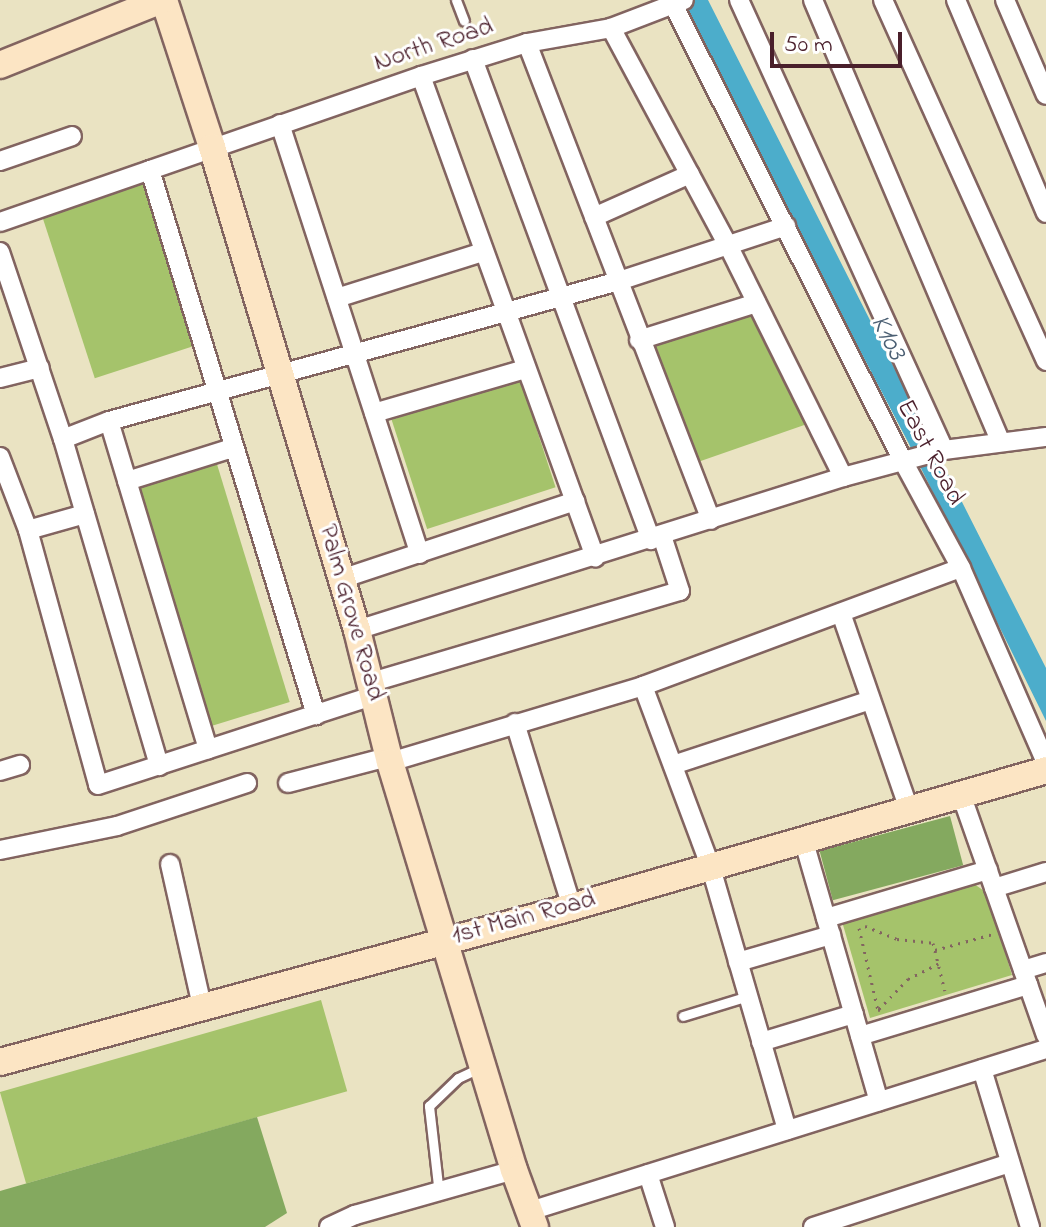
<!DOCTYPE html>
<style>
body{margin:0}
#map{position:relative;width:1046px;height:1227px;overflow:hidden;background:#eae3c2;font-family:"Indie Flower",sans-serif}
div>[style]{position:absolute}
.green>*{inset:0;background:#a5c36b;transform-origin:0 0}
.forest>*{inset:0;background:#84a95f;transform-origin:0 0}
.water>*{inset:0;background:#4cadcb}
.path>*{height:3px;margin-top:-1.5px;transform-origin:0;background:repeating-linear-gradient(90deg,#826460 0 2px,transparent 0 8px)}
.roads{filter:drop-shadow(2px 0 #826460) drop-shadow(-2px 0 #826460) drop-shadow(0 2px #826460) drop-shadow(0 -2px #826460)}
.lane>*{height:9px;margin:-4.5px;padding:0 4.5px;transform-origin:4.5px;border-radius:4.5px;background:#fff}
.street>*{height:18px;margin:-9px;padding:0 9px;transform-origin:9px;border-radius:9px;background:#fff}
.secondary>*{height:26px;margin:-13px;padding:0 13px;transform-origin:13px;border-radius:13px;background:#fce5c4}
span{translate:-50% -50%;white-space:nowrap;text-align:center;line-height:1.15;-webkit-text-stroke:6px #fff;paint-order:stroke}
.street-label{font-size:26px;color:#4a1f2b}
.water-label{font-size:28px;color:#4b5f73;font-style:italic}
.scale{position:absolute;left:770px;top:32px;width:132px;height:36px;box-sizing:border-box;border:4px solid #4a1f2b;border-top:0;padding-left:10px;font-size:24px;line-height:28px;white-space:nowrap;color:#4a1f2b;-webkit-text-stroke:6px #fff;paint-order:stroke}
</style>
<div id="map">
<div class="green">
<div style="left:145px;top:180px;width:173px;height:109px;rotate:72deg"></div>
<div style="clip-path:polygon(754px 312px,810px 423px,695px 463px,646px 344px)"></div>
<div style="left:520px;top:378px;width:115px;height:135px;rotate:72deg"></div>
<div style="left:216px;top:461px;width:252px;height:86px;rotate:73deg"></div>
<div style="clip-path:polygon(970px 881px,987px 893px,1012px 975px,870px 1018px,841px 918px)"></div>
<div style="left:321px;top:1000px;width:95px;height:334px;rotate:74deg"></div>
</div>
<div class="forest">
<div style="left:950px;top:816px;width:51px;height:135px;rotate:75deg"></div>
<div style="clip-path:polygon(257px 1117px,287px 1213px,265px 1227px,0 1227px,0 1191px)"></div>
</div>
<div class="water">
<div style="clip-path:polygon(676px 0,708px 0,1046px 668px,1046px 721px,908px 442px)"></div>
</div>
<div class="path">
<div style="left:865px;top:926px;width:35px;rotate:22deg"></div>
<div style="left:897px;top:939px;width:36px;rotate:6deg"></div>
<div style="left:933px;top:943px;width:49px;rotate:76deg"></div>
<div style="left:859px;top:928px;width:84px;rotate:77deg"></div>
<div style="left:878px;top:1010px;width:4px;rotate:-14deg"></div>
<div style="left:935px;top:950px;width:60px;rotate:-15.4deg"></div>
<div style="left:879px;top:1009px;width:42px;rotate:-46deg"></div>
<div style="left:908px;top:979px;width:34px;rotate:-27deg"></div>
</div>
<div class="roads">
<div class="lane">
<div style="left:456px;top:0;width:22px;rotate:69deg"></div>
<div style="left:683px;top:1016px;width:68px;rotate:-17.1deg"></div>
<div style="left:439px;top:1194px;width:89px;rotate:-96.5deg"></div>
<div style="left:429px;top:1106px;width:40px;rotate:-44deg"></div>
<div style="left:458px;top:1078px;width:23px;rotate:-25deg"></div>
</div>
<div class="street">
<div style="left:671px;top:0;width:516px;rotate:63.29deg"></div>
<div style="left:903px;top:461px;width:122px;rotate:61.5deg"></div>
<div style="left:961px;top:568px;width:213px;rotate:66.4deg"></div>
<div style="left:739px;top:0;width:494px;rotate:65.5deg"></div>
<div style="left:813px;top:0;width:480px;rotate:67deg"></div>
<div style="left:883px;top:0;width:396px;rotate:65.7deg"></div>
<div style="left:956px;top:0;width:231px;rotate:67.1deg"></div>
<div style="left:1005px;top:0;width:103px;rotate:66.7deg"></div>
<div style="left:611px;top:28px;width:247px;rotate:61.7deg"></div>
<div style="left:728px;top:245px;width:259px;rotate:63.6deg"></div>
<div style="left:527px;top:43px;width:511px;rotate:68.91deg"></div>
<div style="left:473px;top:59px;width:513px;rotate:69.69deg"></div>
<div style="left:421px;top:76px;width:512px;rotate:70.11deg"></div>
<div style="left:280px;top:124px;width:452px;rotate:72deg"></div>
<div style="left:0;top:161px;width:76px;rotate:-19.1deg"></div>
<div style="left:150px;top:170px;width:570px;rotate:73.06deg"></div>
<div style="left:594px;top:217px;width:105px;rotate:-24.1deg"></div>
<div style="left:0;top:222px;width:446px;rotate:-19.1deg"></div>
<div style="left:421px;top:76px;width:111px;rotate:-17.3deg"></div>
<div style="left:527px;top:43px;width:85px;rotate:-10.1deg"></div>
<div style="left:611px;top:28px;width:78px;rotate:-21deg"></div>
<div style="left:0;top:252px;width:197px;rotate:71.4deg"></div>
<div style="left:63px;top:439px;width:341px;rotate:73.6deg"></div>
<div style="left:337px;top:298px;width:153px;rotate:-17.5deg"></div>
<div style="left:639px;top:340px;width:123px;rotate:-17.5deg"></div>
<div style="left:0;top:378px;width:41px;rotate:-14deg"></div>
<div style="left:374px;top:413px;width:157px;rotate:-16.2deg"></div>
<div style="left:109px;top:421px;width:343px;rotate:73.2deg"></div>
<div style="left:63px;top:439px;width:49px;rotate:-21.4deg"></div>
<div style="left:109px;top:421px;width:529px;rotate:-15.35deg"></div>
<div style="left:619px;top:281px;width:176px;rotate:-18.2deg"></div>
<div style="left:0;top:457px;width:78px;rotate:69deg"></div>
<div style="left:28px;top:530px;width:264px;rotate:74.6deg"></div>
<div style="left:98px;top:785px;width:291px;rotate:-18deg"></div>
<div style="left:127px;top:481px;width:110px;rotate:-17.4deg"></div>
<div style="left:28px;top:530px;width:59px;rotate:-15.7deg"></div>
<div style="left:341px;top:579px;width:247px;rotate:-18.4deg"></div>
<div style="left:841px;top:613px;width:211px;rotate:70.9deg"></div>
<div style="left:357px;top:630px;width:510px;rotate:-17.47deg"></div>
<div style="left:843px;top:477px;width:105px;rotate:-15deg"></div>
<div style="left:944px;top:450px;width:103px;rotate:-7.3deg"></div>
<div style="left:372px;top:682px;width:321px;rotate:-16.5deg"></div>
<div style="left:680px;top:591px;width:58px;rotate:-108.1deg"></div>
<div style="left:643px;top:686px;width:194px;rotate:69.5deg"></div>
<div style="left:711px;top:868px;width:273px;rotate:73.8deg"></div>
<div style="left:515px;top:723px;width:193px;rotate:72.8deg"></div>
<div style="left:390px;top:762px;width:264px;rotate:-16.7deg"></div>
<div style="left:643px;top:686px;width:339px;rotate:-20.4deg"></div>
<div style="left:673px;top:765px;width:208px;rotate:-18.2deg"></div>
<div style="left:0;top:771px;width:21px;rotate:-17deg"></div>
<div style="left:288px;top:783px;width:103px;rotate:-14.6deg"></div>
<div style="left:962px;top:797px;width:253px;rotate:70.6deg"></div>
<div style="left:804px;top:842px;width:270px;rotate:73.9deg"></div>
<div style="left:0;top:850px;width:119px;rotate:-11.6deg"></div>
<div style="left:117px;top:826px;width:137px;rotate:-18.3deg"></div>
<div style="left:170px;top:864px;width:146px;rotate:77.3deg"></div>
<div style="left:994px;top:888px;width:54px;rotate:-17.1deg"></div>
<div style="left:826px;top:918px;width:169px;rotate:-16.5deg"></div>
<div style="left:738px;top:962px;width:97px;rotate:-16.2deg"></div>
<div style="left:1023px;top:970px;width:24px;rotate:-17deg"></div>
<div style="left:860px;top:1036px;width:176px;rotate:-16.9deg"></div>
<div style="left:761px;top:1042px;width:97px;rotate:-16.8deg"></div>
<div style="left:982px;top:1069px;width:165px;rotate:73.1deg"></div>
<div style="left:648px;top:1174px;width:56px;rotate:72.2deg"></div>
<div style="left:530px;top:1211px;width:541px;rotate:-17.43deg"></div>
<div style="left:329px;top:1227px;width:29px;rotate:-25deg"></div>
<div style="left:355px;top:1215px;width:165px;rotate:-15.8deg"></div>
<div style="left:813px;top:1227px;width:207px;rotate:-18deg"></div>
</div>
<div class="secondary">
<div style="left:164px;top:0;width:155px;rotate:71.9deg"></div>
<div style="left:212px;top:147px;width:504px;rotate:73.29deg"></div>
<div style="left:357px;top:630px;width:136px;rotate:76deg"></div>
<div style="left:390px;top:762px;width:426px;rotate:73.1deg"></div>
<div style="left:514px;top:1170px;width:61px;rotate:69.8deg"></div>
<div style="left:0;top:65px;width:175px;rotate:-21.9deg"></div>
<div style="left:0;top:1062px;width:593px;rotate:-15.16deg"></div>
<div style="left:572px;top:907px;width:493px;rotate:-16.1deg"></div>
</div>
</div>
<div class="street-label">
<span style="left:434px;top:46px;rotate:-18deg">North Road</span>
<span style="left:929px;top:453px;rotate:62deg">East Road</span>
<span style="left:350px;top:613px;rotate:74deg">Palm Grove Road</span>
<span style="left:524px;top:919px;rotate:-15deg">1st Main Road</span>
</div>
<div class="water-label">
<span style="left:887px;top:338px;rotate:63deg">K103</span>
</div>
<div class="scale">50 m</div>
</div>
